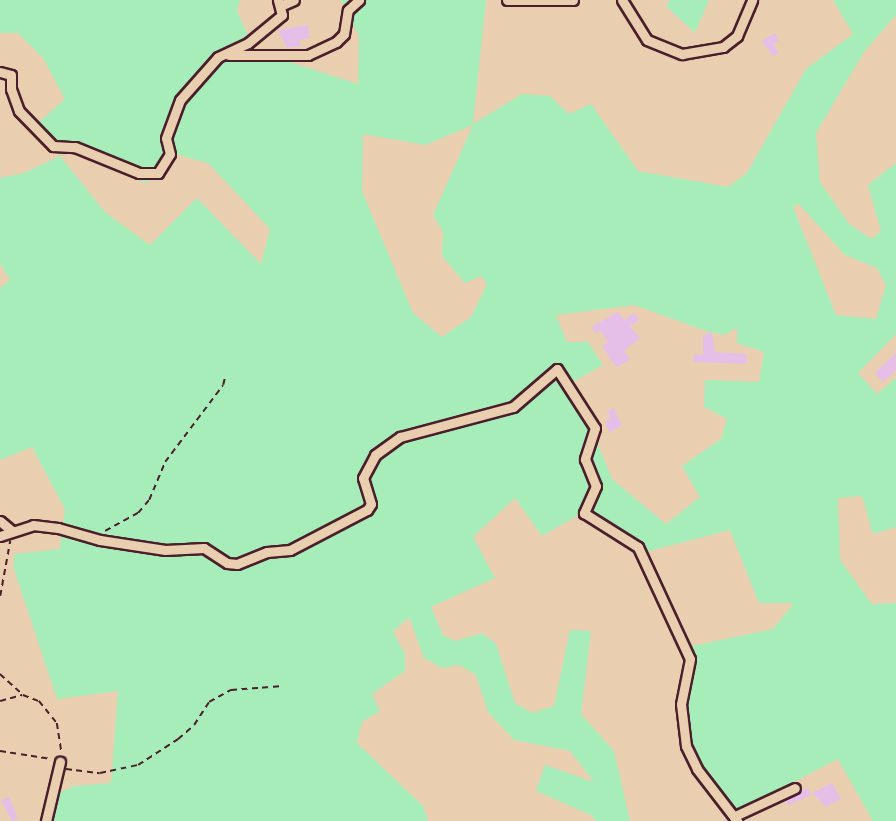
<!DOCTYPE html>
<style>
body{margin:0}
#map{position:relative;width:896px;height:821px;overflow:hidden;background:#e9ceb0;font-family:Mynerve,sans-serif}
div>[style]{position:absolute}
.green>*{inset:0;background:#a7edb9}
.building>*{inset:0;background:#e6bfe8;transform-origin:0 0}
.path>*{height:1.5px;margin-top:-0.75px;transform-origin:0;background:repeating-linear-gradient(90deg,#4a1f2b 0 6px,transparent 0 10.5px)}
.roads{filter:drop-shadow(2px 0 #4a1f2b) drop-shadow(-2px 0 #4a1f2b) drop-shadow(0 2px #4a1f2b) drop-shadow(0 -2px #4a1f2b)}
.minor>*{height:9px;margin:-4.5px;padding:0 4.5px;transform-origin:4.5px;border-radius:4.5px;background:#e9ceb0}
span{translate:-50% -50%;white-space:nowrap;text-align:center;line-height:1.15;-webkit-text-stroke:4.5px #e9ceb0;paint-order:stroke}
</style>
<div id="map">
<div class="green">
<div style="clip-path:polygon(evenodd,0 0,240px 0,237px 11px,255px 51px,358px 84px,359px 36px,341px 0,486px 0,473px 124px,522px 94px,550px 96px,569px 114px,591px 104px,638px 171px,728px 187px,747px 173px,806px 69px,853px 34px,833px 0,896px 0,896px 15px,864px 52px,816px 133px,820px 182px,849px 224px,872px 239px,881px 231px,868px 185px,896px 163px,896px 334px,858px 373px,877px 394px,896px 378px,896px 527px,873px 534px,862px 496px,838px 498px,840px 560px,872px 604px,896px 603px,896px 821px,873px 821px,838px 759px,731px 815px,704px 776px,680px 707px,692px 646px,773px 629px,794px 603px,759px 603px,730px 530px,642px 553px,580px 514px,542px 536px,515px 498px,473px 537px,495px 578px,431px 607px,443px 635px,455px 641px,482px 633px,496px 644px,515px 703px,532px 713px,554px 706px,570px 630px,591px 631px,581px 714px,614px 751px,630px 821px,596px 821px,591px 815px,536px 791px,545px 765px,594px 782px,570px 751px,514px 740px,488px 712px,476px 675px,459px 665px,442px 668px,424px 658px,409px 617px,393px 632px,405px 654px,405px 671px,372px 694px,380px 711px,362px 722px,357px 743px,423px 806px,428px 821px,46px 821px,48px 798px,74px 786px,111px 783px,118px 691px,57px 699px,14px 569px,14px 554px,60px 549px,65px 509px,32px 447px,0 460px,0 288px,10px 280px,0 263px,0 178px,24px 173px,60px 156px,39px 122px,65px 99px,43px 58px,18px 33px,0 33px,0 0,473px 125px,433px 215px,443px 232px,442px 256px,465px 283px,481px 276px,487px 284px,471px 317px,442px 337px,413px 313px,362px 191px,363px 134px,425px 145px,473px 125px,0 0,72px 148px,145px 183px,162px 174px,171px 153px,208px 163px,270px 229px,261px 264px,197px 198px,150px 245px,105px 212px,60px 156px,72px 148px,0 0,799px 204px,845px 255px,877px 268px,886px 285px,876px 319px,836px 315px,793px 207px,799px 204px,0 0,634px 305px,706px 331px,725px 335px,737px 327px,737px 343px,764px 352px,759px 382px,705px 380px,704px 407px,727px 419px,721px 439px,682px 466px,700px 497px,666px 524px,612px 479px,573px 382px,603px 365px,588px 342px,567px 342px,556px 315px,634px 305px)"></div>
<div style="clip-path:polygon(670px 0,709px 0,695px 33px,666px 6px)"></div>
</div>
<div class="building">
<div style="clip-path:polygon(308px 25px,310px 38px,299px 40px,301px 46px,287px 48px,278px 30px)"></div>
<div style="clip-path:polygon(775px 33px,779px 40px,773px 44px,779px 53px,773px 56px,762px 41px)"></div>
<div style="clip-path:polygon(618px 312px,624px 320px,634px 313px,639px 320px,630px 326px,640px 338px,624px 351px,630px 360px,616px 367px,602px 346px,608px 342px,600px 330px,596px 333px,591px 327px)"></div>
<div style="clip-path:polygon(712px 333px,715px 352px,747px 354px,746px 364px,693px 362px,694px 354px,703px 355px,703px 335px)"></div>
<div style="clip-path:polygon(896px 353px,896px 370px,883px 382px,875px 373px)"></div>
<div style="clip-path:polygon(614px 408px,622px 426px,609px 432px,605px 421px,611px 418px,607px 411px)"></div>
<div style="clip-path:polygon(832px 783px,841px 799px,826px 807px,812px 793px)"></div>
<div style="left:808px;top:788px;width:8px;height:26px;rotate:67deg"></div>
<div style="clip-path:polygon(9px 797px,18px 819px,12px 821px,1px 800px)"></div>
</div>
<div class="path">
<div style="left:105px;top:531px;width:38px;rotate:-29deg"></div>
<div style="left:138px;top:513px;width:17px;rotate:-50deg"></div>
<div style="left:149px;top:500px;width:41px;rotate:-67.2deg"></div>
<div style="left:165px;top:462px;width:96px;rotate:-53deg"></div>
<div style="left:223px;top:385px;width:9px;rotate:-77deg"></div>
<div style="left:0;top:596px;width:56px;rotate:-79.7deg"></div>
<div style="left:0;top:674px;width:31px;rotate:42deg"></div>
<div style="left:23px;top:695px;width:17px;rotate:21deg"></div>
<div style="left:39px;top:701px;width:28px;rotate:51deg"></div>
<div style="left:57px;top:723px;width:30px;rotate:81deg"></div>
<div style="left:0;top:701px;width:23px;rotate:-15deg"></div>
<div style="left:0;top:751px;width:52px;rotate:8.9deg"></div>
<div style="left:66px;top:769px;width:34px;rotate:7deg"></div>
<div style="left:100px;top:773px;width:39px;rotate:-12deg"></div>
<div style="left:138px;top:765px;width:48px;rotate:-33deg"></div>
<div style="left:178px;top:739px;width:21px;rotate:-41deg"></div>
<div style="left:194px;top:725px;width:27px;rotate:-57deg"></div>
<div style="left:209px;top:702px;width:25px;rotate:-29deg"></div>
<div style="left:231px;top:690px;width:52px;rotate:-4.4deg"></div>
</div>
<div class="roads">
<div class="minor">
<div style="left:507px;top:0;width:66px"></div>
<div style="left:622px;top:0;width:47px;rotate:58deg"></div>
<div style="left:647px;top:40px;width:38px;rotate:22deg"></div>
<div style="left:682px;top:54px;width:42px;rotate:-9.7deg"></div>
<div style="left:723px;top:47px;width:18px;rotate:-38deg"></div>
<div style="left:737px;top:36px;width:39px;rotate:-67deg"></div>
<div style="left:280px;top:6px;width:15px;rotate:-23deg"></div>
<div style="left:229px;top:55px;width:79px"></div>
<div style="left:308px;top:55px;width:31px;rotate:-25deg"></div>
<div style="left:336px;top:42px;width:11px;rotate:-45deg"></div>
<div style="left:344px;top:34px;width:24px;rotate:-81deg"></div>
<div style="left:348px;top:10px;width:15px;rotate:-42deg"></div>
<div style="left:0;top:72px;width:11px;rotate:15deg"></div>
<div style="left:11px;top:75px;width:14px;rotate:90deg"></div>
<div style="left:11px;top:89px;width:23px;rotate:70deg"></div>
<div style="left:19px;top:111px;width:49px;rotate:45.8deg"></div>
<div style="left:53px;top:146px;width:22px;rotate:3deg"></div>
<div style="left:75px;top:147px;width:69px;rotate:22.1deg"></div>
<div style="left:139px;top:173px;width:19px"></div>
<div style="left:158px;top:173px;width:22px;rotate:-58deg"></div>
<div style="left:170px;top:154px;width:16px;rotate:-104deg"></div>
<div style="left:166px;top:138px;width:40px;rotate:-69.8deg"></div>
<div style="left:180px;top:100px;width:57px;rotate:-48.5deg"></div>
<div style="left:218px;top:57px;width:33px;rotate:-25deg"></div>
<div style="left:248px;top:43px;width:44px;rotate:-39.5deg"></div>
<div style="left:282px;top:15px;width:16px;rotate:-105deg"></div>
<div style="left:0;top:521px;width:16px;rotate:40deg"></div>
<div style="left:0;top:536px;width:35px;rotate:-18deg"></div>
<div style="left:33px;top:525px;width:25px;rotate:7deg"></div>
<div style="left:58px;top:528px;width:44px;rotate:15.9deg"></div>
<div style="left:100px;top:540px;width:66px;rotate:8.7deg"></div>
<div style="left:165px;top:550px;width:39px;rotate:-3deg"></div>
<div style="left:204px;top:548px;width:27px;rotate:33deg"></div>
<div style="left:227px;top:563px;width:10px;rotate:6deg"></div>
<div style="left:237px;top:564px;width:32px;rotate:-22deg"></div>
<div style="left:267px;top:552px;width:23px;rotate:-5deg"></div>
<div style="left:290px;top:550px;width:87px;rotate:-27.5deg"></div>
<div style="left:367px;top:510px;width:7px;rotate:-56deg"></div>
<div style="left:371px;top:504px;width:27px;rotate:-107deg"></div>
<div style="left:363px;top:478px;width:26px;rotate:-62deg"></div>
<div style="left:375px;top:455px;width:31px;rotate:-36deg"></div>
<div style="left:400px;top:437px;width:117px;rotate:-14.9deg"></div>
<div style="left:513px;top:407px;width:58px;rotate:-40.8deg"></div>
<div style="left:557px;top:369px;width:70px;rotate:57.2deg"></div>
<div style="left:595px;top:428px;width:33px;rotate:108deg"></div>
<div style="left:585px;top:459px;width:29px;rotate:68deg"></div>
<div style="left:596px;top:486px;width:30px;rotate:114deg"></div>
<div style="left:584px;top:513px;width:64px;rotate:32.2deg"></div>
<div style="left:638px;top:547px;width:123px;rotate:65.1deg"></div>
<div style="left:690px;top:659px;width:46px;rotate:101.3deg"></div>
<div style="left:681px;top:704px;width:42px;rotate:83.2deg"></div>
<div style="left:686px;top:746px;width:25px;rotate:64deg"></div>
<div style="left:697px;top:769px;width:66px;rotate:52.4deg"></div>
<div style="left:735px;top:816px;width:66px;rotate:-25deg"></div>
<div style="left:46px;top:821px;width:61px;rotate:-76.7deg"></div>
</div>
</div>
</div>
